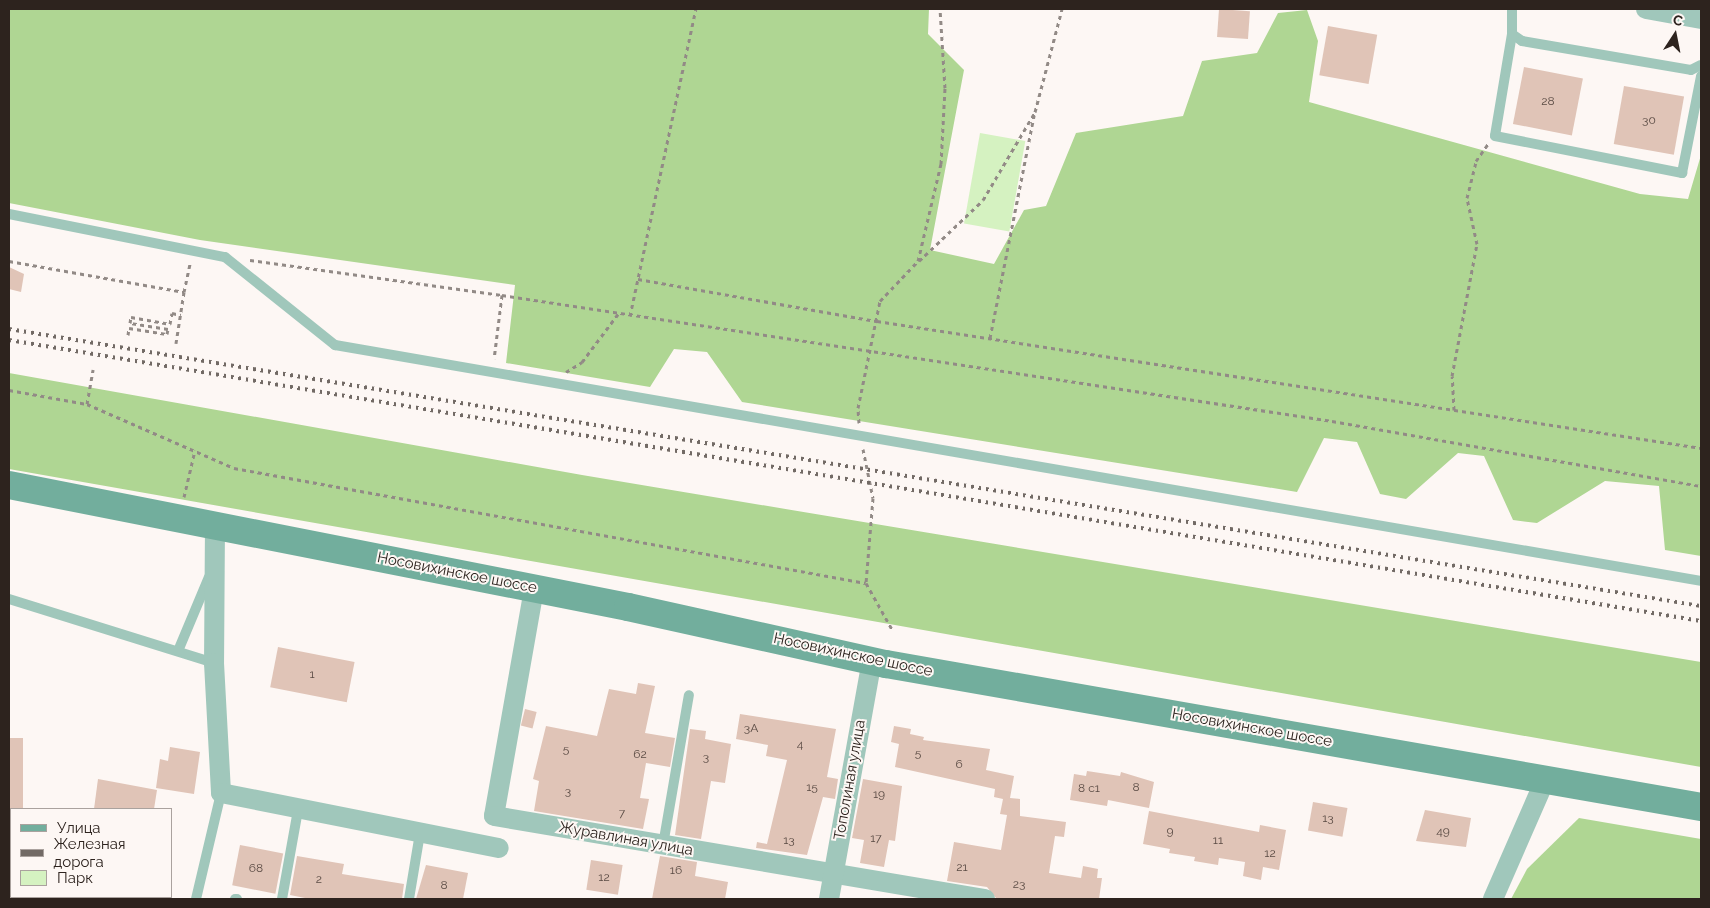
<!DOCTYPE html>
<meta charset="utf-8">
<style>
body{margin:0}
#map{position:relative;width:1710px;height:908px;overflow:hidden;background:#fdf7f4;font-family:Raleway,sans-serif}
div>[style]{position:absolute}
.green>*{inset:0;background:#d5f2c1;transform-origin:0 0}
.forest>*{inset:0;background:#afd693}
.building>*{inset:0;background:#e0c4b7;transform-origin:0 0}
.path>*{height:3px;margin-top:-1.5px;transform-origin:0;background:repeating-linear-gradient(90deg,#928a86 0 4px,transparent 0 8px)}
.service>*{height:10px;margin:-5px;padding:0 5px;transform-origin:5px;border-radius:5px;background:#a0c7bb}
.minor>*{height:20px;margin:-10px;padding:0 10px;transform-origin:10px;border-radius:10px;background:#a0c7bb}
.secondary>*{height:28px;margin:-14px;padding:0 14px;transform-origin:14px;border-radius:14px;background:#72ae9d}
.rail>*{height:4px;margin-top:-2px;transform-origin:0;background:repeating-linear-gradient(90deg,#726a65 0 2.5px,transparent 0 7.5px)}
span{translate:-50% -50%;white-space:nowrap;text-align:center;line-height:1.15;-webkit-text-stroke:4px #fdf7f4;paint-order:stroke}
.number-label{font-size:12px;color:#5a4b44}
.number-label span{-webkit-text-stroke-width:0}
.street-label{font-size:15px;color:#2d231e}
.frame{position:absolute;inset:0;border:10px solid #2d231e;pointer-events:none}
.legend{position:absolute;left:10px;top:808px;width:162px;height:90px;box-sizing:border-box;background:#fdf7f4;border:1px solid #aaa29e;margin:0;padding:6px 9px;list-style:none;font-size:15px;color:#2d231e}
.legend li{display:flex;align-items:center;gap:10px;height:25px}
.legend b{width:25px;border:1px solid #aaa29e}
.north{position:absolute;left:1650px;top:10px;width:50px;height:50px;-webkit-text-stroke:4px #fdf7f4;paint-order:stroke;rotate:11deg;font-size:14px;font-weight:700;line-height:20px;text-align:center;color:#2d231e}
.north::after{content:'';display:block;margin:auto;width:18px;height:22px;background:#2d231e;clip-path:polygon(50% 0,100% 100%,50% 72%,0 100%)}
</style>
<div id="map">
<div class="green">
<div style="left:980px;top:133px;width:46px;height:92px;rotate:10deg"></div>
</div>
<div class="forest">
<div style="clip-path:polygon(9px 9px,929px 9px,928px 34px,964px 70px,930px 250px,994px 264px,1024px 210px,1046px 206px,1076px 133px,1183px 116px,1202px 61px,1257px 53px,1278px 13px,1307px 10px,1318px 41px,1309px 102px,1640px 194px,1688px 199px,1701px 155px,1701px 556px,1665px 550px,1659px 486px,1605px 481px,1537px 523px,1513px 520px,1484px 456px,1458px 453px,1406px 499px,1380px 494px,1357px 442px,1324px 438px,1297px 492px,742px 402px,707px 352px,674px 349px,650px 387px,506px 363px,515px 285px,200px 240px,9px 203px)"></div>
<div style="clip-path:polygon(9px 373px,582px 475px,1701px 662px,1701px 767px,9px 469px)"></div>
<div style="clip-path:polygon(1579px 818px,1701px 839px,1701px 899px,1511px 899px,1527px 869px)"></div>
</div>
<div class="building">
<div style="left:1219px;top:9px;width:31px;height:28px;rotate:4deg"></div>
<div style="left:1328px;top:26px;width:50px;height:50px;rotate:10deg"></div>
<div style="left:1524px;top:67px;width:60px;height:58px;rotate:11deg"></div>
<div style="left:1624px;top:86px;width:61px;height:59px;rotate:10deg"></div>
<div style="clip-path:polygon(9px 267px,24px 274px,21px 292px,9px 289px)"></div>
<div style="left:278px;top:647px;width:78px;height:41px;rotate:11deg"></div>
<div style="clip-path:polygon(638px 683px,655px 686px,645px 733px,675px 738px,670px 767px,646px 763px,640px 798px,649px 799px,643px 829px,534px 811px,539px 781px,533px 779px,546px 726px,597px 736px,609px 689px,636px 694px)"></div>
<div style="left:525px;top:709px;width:12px;height:17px;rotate:14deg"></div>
<div style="clip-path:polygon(740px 714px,836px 729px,827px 777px,838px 779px,835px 799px,823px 797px,807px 855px,756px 848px,757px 842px,767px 844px,787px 760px,766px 756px,768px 745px,736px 739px)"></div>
<div style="clip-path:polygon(894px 726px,911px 729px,910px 734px,924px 737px,923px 740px,990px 749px,986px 770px,1014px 776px,1010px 798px,1020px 799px,1020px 816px,1066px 822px,1064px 837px,1055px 836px,1049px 873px,1081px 878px,1083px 866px,1098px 869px,1097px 878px,1102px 878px,1099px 899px,1004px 899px,996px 898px,987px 887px,947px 881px,954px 842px,1001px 850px,1007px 815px,1000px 814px,1003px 799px,994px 797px,995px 789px,895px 767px,899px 744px,891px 742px)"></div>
<div style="clip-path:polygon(690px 729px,706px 731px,705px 739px,731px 744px,725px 783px,711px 781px,701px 839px,675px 835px)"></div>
<div style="left:9px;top:738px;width:14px;height:71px"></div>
<div style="clip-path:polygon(170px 747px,200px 752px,194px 794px,156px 788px,160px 759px,168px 761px)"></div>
<div style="clip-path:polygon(1087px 771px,1120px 776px,1121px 772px,1154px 782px,1149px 808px,1108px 800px,1107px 806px,1070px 800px,1074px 774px,1086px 776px)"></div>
<div style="clip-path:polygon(98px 779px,157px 790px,154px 809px,94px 809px)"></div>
<div style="clip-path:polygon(863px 779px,902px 786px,895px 841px,889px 840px,884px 867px,860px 863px,864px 840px,852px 838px)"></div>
<div style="left:1313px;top:802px;width:35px;height:29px;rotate:10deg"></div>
<div style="clip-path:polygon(1425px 810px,1471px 818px,1466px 847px,1416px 841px)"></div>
<div style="clip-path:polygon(1149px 811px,1259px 832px,1260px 825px,1286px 830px,1279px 870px,1263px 867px,1261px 880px,1243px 876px,1245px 862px,1219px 858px,1218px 865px,1194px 861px,1195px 857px,1169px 853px,1170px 849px,1143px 844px)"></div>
<div style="left:240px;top:845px;width:44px;height:41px;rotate:11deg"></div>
<div style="clip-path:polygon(297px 856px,344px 864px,342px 874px,404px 884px,402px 899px,310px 899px,290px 895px)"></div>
<div style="clip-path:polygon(660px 856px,697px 862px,695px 876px,728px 882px,725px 899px,652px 899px)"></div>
<div style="left:591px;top:860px;width:32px;height:30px;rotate:9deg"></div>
<div style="clip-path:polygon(426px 865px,468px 873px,463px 899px,416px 899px)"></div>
</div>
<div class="path">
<div style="left:250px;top:260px;width:254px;rotate:7.9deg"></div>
<div style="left:502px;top:295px;width:64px;rotate:97.1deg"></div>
<div style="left:9px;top:261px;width:178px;rotate:10deg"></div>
<div style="left:184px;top:292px;width:52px;rotate:98.9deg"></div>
<div style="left:919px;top:261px;width:88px;rotate:-43.6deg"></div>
<div style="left:983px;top:200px;width:102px;rotate:-59.4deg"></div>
<div style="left:1035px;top:112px;width:106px;rotate:-75.3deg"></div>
<div style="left:638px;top:279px;width:243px;rotate:10deg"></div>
<div style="left:877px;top:321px;width:834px;rotate:8.76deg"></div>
<div style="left:184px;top:292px;width:30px;rotate:-78deg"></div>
<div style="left:502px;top:295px;width:840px;rotate:8.63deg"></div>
<div style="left:1332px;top:421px;width:375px;rotate:10deg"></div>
<div style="left:630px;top:316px;width:314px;rotate:-77.9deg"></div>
<div style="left:128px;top:335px;width:7px;rotate:-82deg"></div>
<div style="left:129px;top:328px;width:38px;rotate:9deg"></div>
<div style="left:167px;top:334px;width:5px;rotate:-79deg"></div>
<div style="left:168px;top:329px;width:38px;rotate:-171deg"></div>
<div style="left:130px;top:323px;width:6px;rotate:-81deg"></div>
<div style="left:131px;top:317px;width:40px;rotate:10deg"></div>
<div style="left:170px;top:324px;width:11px;rotate:-80deg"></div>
<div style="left:172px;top:313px;width:9px;rotate:13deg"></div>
<div style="left:990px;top:338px;width:227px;rotate:-78.8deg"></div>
<div style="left:566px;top:372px;width:19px;rotate:-32deg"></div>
<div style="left:582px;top:362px;width:60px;rotate:-53.1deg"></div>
<div style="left:9px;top:390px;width:79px;rotate:10.2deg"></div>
<div style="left:87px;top:404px;width:160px;rotate:23.5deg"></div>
<div style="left:234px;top:468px;width:642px;rotate:10.31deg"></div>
<div style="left:866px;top:583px;width:55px;rotate:60.6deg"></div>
<div style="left:87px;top:404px;width:35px;rotate:-80deg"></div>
<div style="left:1454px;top:410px;width:34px;rotate:-93deg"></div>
<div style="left:1452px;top:376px;width:134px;rotate:-79.3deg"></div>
<div style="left:1477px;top:244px;width:47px;rotate:-102.3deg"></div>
<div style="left:1467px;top:198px;width:38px;rotate:-76deg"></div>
<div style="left:1476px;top:161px;width:21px;rotate:-55deg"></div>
<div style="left:859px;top:423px;width:15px;rotate:-94deg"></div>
<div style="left:858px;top:408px;width:109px;rotate:-78.4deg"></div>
<div style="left:880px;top:301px;width:55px;rotate:-46.5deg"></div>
<div style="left:918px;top:261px;width:100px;rotate:-76.7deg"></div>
<div style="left:941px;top:164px;width:76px;rotate:-87deg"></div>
<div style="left:945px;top:88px;width:79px;rotate:-93.6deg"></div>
<div style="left:863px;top:449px;width:50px;rotate:78.5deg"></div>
<div style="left:873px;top:498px;width:85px;rotate:94.7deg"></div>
<div style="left:184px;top:497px;width:48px;rotate:-76.8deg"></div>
</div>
<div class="service">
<div style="left:1512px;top:9px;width:25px;rotate:90deg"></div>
<div style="left:1512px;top:34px;width:12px;rotate:35deg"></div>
<div style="left:1522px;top:41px;width:171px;rotate:9.7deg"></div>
<div style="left:1691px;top:70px;width:11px;rotate:-27deg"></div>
<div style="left:1512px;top:34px;width:103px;rotate:99.5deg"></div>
<div style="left:1495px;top:136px;width:191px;rotate:11.2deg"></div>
<div style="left:1682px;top:173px;width:99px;rotate:-78.9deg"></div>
<div style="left:9px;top:214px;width:220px;rotate:11.3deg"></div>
<div style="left:225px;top:257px;width:141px;rotate:38.7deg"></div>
<div style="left:335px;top:345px;width:1386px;rotate:9.8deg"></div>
<div style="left:9px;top:599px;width:215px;rotate:17.3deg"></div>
<div style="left:178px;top:651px;width:80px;rotate:-67.3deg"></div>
<div style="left:663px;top:845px;width:152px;rotate:-80.2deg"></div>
<div style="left:196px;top:899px;width:109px;rotate:-76.7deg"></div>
<div style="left:235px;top:899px;width:2px"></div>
<div style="left:282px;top:899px;width:90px;rotate:-79.8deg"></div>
<div style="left:409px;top:899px;width:67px;rotate:-80.5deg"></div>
</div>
<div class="minor">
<div style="left:1646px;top:9px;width:56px;rotate:10.3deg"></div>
<div style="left:215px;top:524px;width:139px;rotate:90.4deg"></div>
<div style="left:214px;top:663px;width:130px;rotate:86.9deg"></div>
<div style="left:221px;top:793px;width:283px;rotate:11.2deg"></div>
<div style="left:534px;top:589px;width:230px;rotate:100deg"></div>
<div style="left:494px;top:816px;width:498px;rotate:9.6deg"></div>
<div style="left:829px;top:899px;width:243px;rotate:-79.8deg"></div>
<div style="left:1493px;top:899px;width:130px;rotate:-66.4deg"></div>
</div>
<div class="secondary">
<div style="left:9px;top:485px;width:631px;rotate:11.15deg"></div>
<div style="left:628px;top:607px;width:264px;rotate:12.5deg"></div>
<div style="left:886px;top:664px;width:827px;rotate:9.95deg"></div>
</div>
<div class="rail">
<div style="left:9px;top:329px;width:1715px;rotate:9.3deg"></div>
<div style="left:9px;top:340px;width:1715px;rotate:9.43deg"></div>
</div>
<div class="number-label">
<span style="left:1548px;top:102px">28</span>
<span style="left:1649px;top:121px">30</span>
<span style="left:312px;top:675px">1</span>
<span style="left:751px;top:729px">3А</span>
<span style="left:800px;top:745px">4</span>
<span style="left:566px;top:750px">5</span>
<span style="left:918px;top:754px">5</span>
<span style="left:640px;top:755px">62</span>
<span style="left:706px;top:758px">3</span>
<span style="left:959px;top:765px">6</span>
<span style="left:812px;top:788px">15</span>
<span style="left:1136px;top:788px">8</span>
<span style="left:1089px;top:789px">8 с1</span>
<span style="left:568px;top:792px">3</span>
<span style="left:879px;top:795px">19</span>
<span style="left:622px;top:814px">7</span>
<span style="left:1328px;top:819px">13</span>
<span style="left:1170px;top:832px">9</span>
<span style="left:1443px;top:832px">49</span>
<span style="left:876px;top:839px">17</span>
<span style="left:789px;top:841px">13</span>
<span style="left:1218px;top:841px">11</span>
<span style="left:1270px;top:854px">12</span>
<span style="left:962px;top:868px">21</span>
<span style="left:256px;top:869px">68</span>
<span style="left:676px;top:871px">16</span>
<span style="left:604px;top:878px">12</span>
<span style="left:319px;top:880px">2</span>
<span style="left:1019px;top:885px">23</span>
<span style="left:444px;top:886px">8</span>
</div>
<div class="street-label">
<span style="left:457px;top:573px;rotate:11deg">Носовихинское шоссе</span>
<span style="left:853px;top:655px;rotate:12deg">Носовихинское шоссе</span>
<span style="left:1252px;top:728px;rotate:10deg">Носовихинское шоссе</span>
<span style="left:850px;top:780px;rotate:-80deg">Тополиная улица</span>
<span style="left:626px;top:839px;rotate:10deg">Журавлиная улица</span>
</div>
<div class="frame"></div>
<ul class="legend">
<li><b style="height:6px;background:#72ae9d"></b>Улица</li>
<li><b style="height:6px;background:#726a65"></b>Железная дорога</li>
<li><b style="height:14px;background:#d5f2c1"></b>Парк</li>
</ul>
<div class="north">С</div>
</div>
